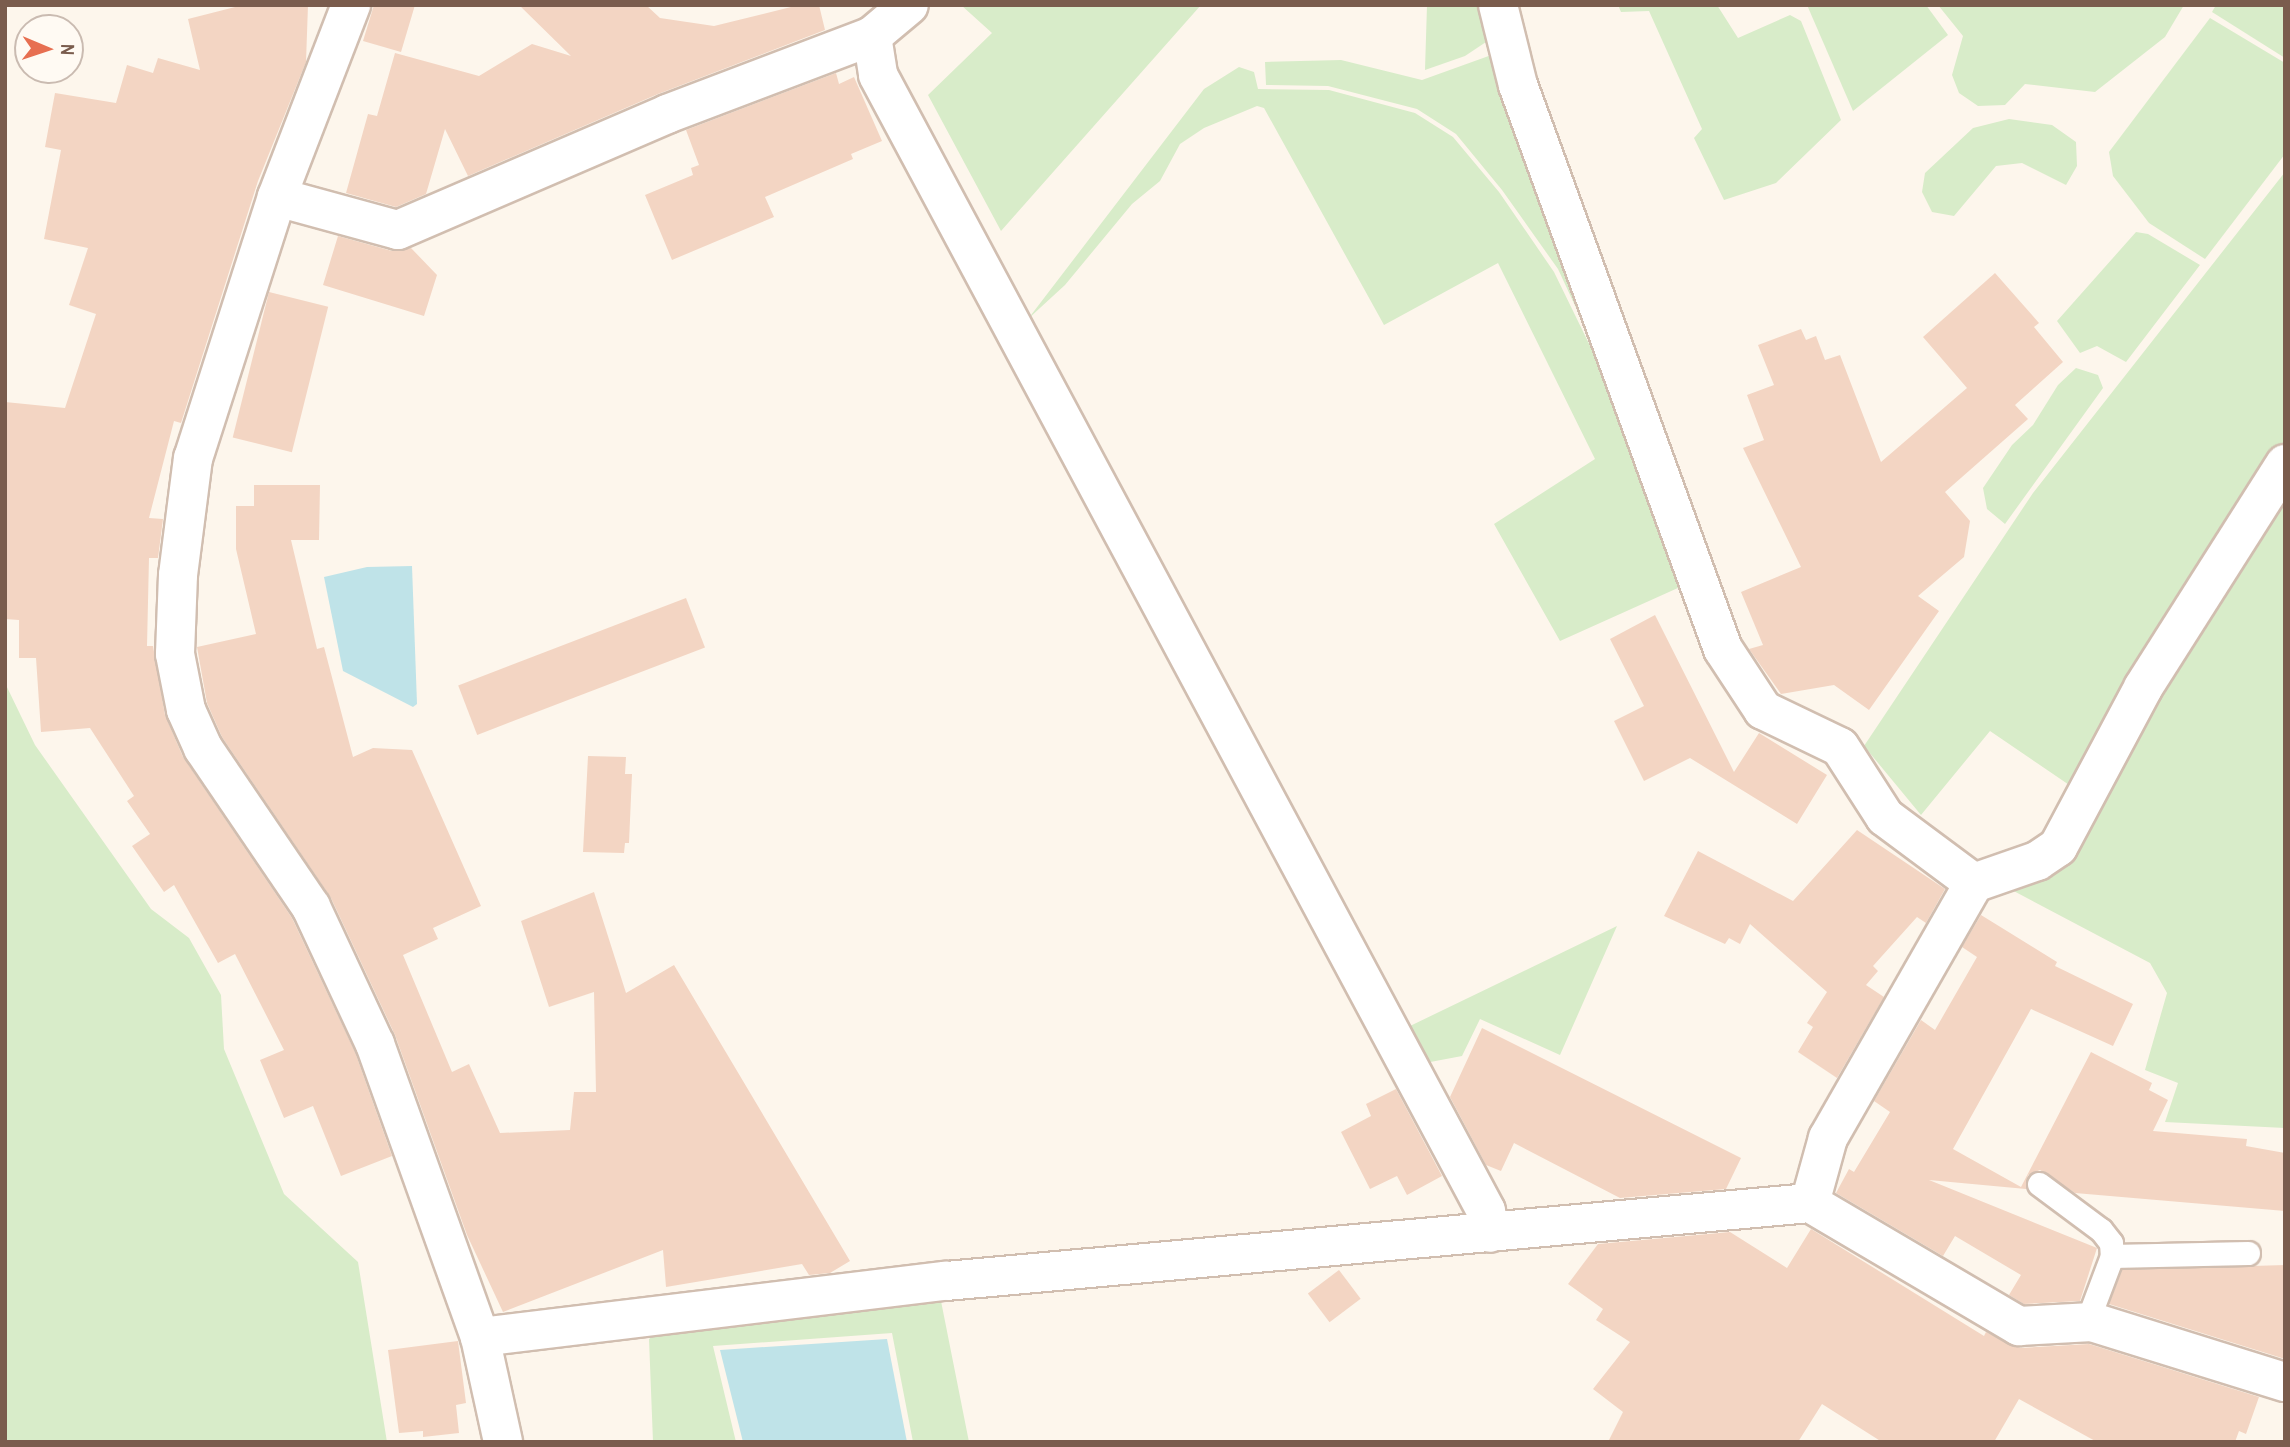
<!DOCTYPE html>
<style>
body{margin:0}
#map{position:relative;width:2290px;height:1447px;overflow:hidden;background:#fdf6ec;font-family:"Archivo Narrow",sans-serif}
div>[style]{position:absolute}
.green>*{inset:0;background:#d8ecc9}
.water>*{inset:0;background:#bfe3e8}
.building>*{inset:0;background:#f3d5c3;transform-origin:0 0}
.roads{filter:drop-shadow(2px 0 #d1beb0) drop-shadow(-2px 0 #d1beb0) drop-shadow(0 2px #d1beb0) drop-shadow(0 -2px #d1beb0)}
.service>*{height:23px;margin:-11.5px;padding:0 11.5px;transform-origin:11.5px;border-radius:11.5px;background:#fff}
.minor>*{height:38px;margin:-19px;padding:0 19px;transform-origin:19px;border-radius:19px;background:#fff}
span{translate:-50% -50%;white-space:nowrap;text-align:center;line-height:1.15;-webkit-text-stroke:7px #fffaf3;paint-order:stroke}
.frame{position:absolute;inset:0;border:7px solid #7a5c4d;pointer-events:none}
.north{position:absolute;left:14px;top:14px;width:70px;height:70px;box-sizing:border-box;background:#fffaf3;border:2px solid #cabbb1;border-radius:50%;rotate:92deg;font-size:19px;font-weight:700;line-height:28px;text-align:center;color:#7a5c4d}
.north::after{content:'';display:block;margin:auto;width:24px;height:32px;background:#e76f51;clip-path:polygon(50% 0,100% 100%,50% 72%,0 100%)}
</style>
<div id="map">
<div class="green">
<div style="clip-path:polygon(961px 5px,1201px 5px,1001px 231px,928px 95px,992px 33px)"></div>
<div style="clip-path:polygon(1427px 5px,1489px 5px,1498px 34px,1465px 56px,1425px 70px)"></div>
<div style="clip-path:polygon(1618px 5px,1717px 5px,1738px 38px,1790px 15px,1801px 21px,1841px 120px,1776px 183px,1724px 200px,1694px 138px,1702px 129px,1649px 11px,1621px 12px)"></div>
<div style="clip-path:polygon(1807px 5px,1926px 5px,1948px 35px,1853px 111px)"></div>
<div style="clip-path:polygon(1938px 5px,2184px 5px,2165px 37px,2095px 92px,2025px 84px,2005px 105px,1978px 106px,1959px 93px,1952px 75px,1963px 36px)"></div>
<div style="clip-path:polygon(2216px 5px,2285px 5px,2285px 58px,2212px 12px)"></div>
<div style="clip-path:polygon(2210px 18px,2285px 63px,2285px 154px,2205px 259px,2149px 223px,2113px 176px,2109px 152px)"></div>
<div style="clip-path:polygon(1497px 53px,1603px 366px,1558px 269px,1502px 190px,1456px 134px,1417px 109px,1328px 86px,1266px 85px,1265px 62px,1341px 60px,1422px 80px)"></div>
<div style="clip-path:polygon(1239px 67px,1254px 72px,1258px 89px,1329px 90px,1415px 113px,1453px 137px,1499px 192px,1554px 272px,1614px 395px,1689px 583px,1560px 641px,1494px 524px,1595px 459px,1498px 263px,1384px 325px,1264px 108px,1257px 106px,1204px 128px,1180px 144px,1160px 181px,1132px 204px,1065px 285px,1028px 319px,1204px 89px)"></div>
<div style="clip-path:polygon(2009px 119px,2052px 125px,2076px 142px,2077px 166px,2066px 185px,2022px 163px,1996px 166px,1954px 216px,1932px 212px,1922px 192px,1925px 173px,1973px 128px)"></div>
<div style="clip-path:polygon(2285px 172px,2285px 444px,2126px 695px,2078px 791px,1990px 731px,1921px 815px,1864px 746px,2033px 493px)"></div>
<div style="clip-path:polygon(2136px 232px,2148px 234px,2200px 265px,2126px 362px,2097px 346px,2080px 353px,2057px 321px)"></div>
<div style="clip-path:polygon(2076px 368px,2098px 375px,2103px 388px,2005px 524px,1987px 509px,1983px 488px,2012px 445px,2033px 425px,2058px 385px)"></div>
<div style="clip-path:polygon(2285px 484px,2285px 1128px,2165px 1122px,2178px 1083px,2145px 1070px,2167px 993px,2150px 963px,2008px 888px,2153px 697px)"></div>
<div style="clip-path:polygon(5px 683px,35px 745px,151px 909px,189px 938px,221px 995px,224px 1049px,284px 1194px,358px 1262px,387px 1442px,5px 1442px)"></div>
<div style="clip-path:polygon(1617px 926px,1560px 1055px,1480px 1019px,1462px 1056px,1425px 1063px,1410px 1026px)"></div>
<div style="clip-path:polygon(940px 1296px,969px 1442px,913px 1442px,892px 1333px,713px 1346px,736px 1442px,653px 1442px,649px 1339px,667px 1325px)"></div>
</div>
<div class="water">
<div style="clip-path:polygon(412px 566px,417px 704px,413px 707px,343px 671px,324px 577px,367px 567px)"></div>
<div style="clip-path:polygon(887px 1339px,907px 1442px,743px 1442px,720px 1350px)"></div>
</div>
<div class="building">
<div style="clip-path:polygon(243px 5px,308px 5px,306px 62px,258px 181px,181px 423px,174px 421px,149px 518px,163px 519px,158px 558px,149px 558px,147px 646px,153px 646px,165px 715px,183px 757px,292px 918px,355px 1052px,392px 1156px,341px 1176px,313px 1106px,284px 1118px,260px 1060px,284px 1050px,235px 954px,218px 963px,174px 885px,164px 892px,132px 846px,150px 834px,127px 801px,134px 796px,90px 728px,41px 732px,36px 658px,19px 658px,19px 620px,5px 619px,5px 402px,65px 408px,96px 314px,69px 305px,88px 248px,44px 239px,61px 150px,45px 147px,55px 93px,116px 103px,127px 65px,153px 73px,158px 58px,200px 70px,188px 19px)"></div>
<div style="clip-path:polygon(374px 5px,415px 5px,401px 52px,363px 41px)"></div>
<div style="clip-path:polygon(519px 5px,646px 5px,660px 18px,714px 26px,799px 5px,819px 5px,825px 30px,658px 94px,468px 176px,445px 129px,426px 194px,396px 207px,346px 193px,368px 114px,377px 116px,395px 53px,479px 76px,532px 44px,571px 56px)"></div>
<div style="clip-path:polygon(836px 73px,839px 84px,854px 77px,882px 141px,851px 154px,853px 159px,765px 197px,774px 217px,672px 260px,645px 195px,693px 175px,691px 168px,699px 165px,686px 130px)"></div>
<div style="clip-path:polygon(338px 236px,392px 251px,411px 248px,437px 275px,424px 316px,323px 285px)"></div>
<div style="clip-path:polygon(1995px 273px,2039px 323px,2034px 327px,2063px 362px,2015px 405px,2028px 419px,1945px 492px,1970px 521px,1964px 557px,1918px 596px,1939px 611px,1869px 710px,1834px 685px,1781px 694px,1749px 649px,1763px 645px,1741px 592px,1801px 567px,1743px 448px,1764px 440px,1747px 395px,1774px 385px,1758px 345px,1801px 329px,1806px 340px,1816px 336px,1825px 360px,1840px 355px,1881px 462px,1967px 388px,1923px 337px)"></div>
<div style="left:269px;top:292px;width:61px;height:150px;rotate:14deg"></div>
<div style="clip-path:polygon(254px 485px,320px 485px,319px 540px,291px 540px,317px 649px,324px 647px,353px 757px,373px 748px,412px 750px,481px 906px,433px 928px,438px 939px,403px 955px,452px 1072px,469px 1064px,500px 1133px,570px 1130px,574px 1092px,596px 1092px,594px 992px,549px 1007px,521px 921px,594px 892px,626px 993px,674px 965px,850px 1261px,830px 1273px,809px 1275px,802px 1264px,666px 1287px,663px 1250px,503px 1312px,467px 1235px,395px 1035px,331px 898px,222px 737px,207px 703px,197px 647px,256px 634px,236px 549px,236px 506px,254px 506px)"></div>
<div style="left:686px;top:598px;width:53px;height:244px;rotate:69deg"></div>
<div style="clip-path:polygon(1655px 615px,1734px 772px,1759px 733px,1827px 775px,1797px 824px,1690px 758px,1644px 781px,1614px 721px,1644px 706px,1610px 639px)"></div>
<div style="clip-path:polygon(588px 756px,626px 757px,625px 774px,632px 774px,629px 843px,625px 843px,624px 853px,583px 852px)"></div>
<div style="clip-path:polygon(1857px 830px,1945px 889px,1926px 923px,1917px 917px,1873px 966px,1878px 971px,1866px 985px,1884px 997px,1837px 1078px,1798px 1052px,1813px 1027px,1807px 1023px,1827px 992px,1750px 924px,1740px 944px,1729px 938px,1725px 944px,1664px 916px,1698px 851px,1793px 901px)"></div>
<div style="clip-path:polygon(1981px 915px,2057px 962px,2055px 966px,2133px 1004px,2113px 1046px,2031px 1009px,1953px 1149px,2021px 1187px,2091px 1052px,2152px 1083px,2149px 1090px,2168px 1100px,2153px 1131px,2247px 1139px,2246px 1146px,2285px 1153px,2285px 1211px,2075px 1193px,2040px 1170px,2028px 1175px,2026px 1189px,1929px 1180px,2097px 1248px,2080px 1301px,2024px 1304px,2009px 1295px,2021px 1275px,1955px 1236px,1943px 1256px,1836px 1193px,1849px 1169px,1854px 1172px,1890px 1112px,1874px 1101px,1921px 1020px,1935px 1030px,1977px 957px,1962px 947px)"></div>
<div style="clip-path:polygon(1482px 1028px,1741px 1158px,1726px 1189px,1620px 1198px,1514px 1143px,1501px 1171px,1486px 1165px,1450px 1097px)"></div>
<div style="clip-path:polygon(1396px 1089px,1442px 1176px,1407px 1195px,1397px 1176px,1370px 1189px,1341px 1132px,1371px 1116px,1366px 1104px)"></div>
<div style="clip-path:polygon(1811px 1229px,1984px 1336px,1986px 1332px,2020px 1348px,2089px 1344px,2259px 1397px,2246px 1434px,2239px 1431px,2235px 1442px,2097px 1442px,2019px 1399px,1994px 1442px,1882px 1442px,1822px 1404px,1798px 1442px,1608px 1442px,1623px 1412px,1593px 1389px,1630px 1342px,1596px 1320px,1603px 1309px,1568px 1284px,1598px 1244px,1730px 1232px,1787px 1268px)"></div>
<div style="clip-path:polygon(2285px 1265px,2285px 1359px,2109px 1304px,2122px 1270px)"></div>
<div style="left:1339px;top:1270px;width:36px;height:39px;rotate:53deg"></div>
<div style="clip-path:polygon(458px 1341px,466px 1403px,456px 1405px,459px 1433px,423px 1437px,423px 1431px,399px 1433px,388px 1350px)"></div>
</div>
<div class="roads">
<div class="service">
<div style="left:2039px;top:1184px;width:77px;rotate:36.6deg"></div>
<div style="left:2101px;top:1230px;width:16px;rotate:52deg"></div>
<div style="left:2111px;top:1243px;width:13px;rotate:86deg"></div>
<div style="left:2087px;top:1322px;width:71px;rotate:-69.3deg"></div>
<div style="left:2112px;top:1256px;width:136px;rotate:-1.3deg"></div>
</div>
<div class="minor">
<div style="left:351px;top:5px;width:206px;rotate:111.1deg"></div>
<div style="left:277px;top:197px;width:274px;rotate:107.8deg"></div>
<div style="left:193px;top:458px;width:118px;rotate:97.3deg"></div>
<div style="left:178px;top:575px;width:79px;rotate:92.2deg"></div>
<div style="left:175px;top:654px;width:57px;rotate:78.9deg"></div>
<div style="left:186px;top:710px;width:42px;rotate:65.9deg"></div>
<div style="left:203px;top:748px;width:192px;rotate:55.8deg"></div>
<div style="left:311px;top:907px;width:151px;rotate:65deg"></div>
<div style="left:375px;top:1044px;width:311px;rotate:70.3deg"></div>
<div style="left:480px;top:1337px;width:107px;rotate:77.6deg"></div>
<div style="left:1498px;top:5px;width:82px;rotate:76deg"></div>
<div style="left:1518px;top:85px;width:600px;rotate:70.03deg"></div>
<div style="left:1723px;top:649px;width:73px;rotate:56.7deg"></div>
<div style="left:1763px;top:710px;width:85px;rotate:25.7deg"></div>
<div style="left:1840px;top:747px;width:83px;rotate:57.3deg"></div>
<div style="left:1885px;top:817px;width:111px;rotate:36.6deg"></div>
<div style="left:872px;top:36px;width:39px;rotate:81deg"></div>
<div style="left:878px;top:75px;width:1288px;rotate:61.84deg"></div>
<div style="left:1486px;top:1211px;width:22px;rotate:80deg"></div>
<div style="left:277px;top:197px;width:125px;rotate:15.3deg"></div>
<div style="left:398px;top:230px;width:293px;rotate:-23.3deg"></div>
<div style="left:667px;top:114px;width:219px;rotate:-20.8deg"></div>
<div style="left:872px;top:36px;width:48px;rotate:-40deg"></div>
<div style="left:2285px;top:464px;width:265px;rotate:122.4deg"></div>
<div style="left:2143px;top:688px;width:180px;rotate:118.1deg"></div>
<div style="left:2058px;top:847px;width:25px;rotate:146deg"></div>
<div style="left:2037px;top:861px;width:67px;rotate:160.8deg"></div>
<div style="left:1974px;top:883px;width:294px;rotate:119.8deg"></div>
<div style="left:1828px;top:1138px;width:67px;rotate:105.5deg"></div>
<div style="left:1810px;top:1203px;width:243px;rotate:30.5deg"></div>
<div style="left:2019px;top:1326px;width:73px;rotate:-3.1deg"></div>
<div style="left:2092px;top:1322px;width:202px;rotate:17.3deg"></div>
<div style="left:480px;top:1337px;width:469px;rotate:-6.9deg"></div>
<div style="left:946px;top:1281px;width:868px;rotate:-5.16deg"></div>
</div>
</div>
<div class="frame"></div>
<div class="north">N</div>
</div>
